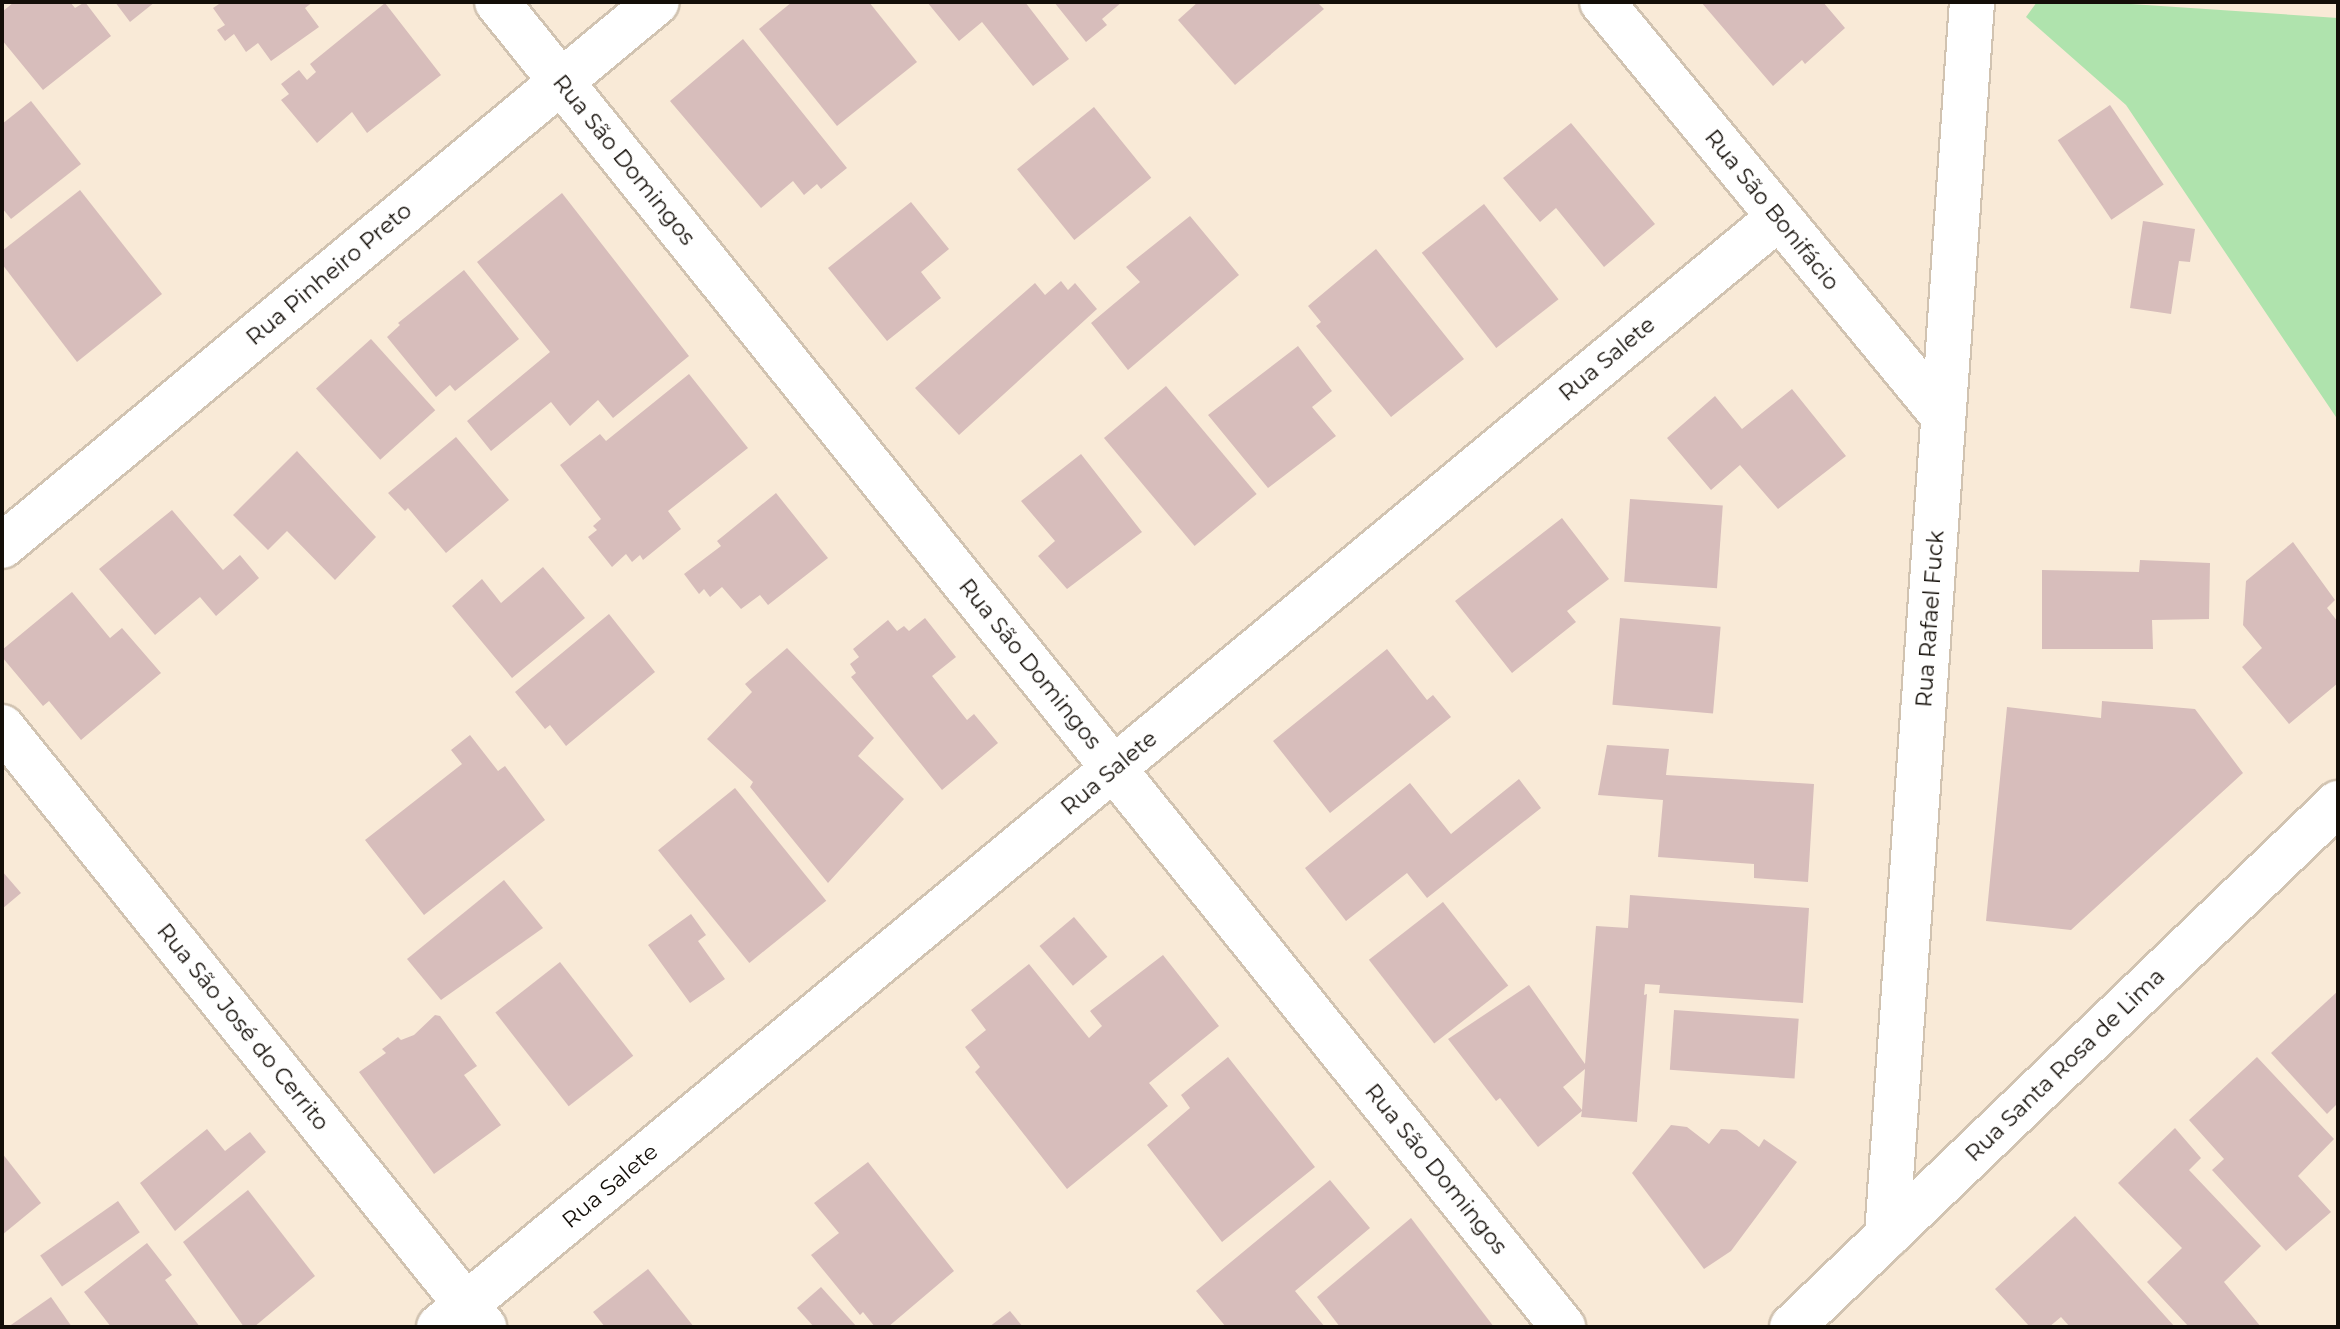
<!DOCTYPE html>
<meta charset="utf-8">
<style>
body{margin:0}
#map{position:relative;width:2340px;height:1329px;overflow:hidden;background:#f9ead7;font-family:Montserrat,sans-serif}
div>[style]{position:absolute}
.green>*{inset:0;background:#afe3ad}
.building>*{inset:0;background:#d7bdbb;transform-origin:0 0}
.roads{filter:drop-shadow(2px 0 #d1c3b1) drop-shadow(-2px 0 #d1c3b1) drop-shadow(0 2px #d1c3b1) drop-shadow(0 -2px #d1c3b1)}
.street>*{height:44px;margin:-22px;padding:0 22px;transform-origin:22px;border-radius:22px;background:#fff}
span{translate:-50% -50%;white-space:nowrap;text-align:center;line-height:1.15;-webkit-text-stroke:6px #fff;paint-order:stroke}
.street-label{font-size:22px;color:#130e08}
.frame{position:absolute;inset:0;border:4px solid #130e08;pointer-events:none}
</style>
<div id="map">
<div class="green">
<div style="clip-path:polygon(2037px 2px,2101px 2px,2338px 18px,2338px 420px,2126px 105px,2026px 17px)"></div>
</div>
<div class="building">
<div style="clip-path:polygon(14px 2px,70px 2px,75px 8px,85px 2px,111px 36px,43px 90px,2px 40px,2px 12px)"></div>
<div style="clip-path:polygon(115px 2px,155px 2px,130px 22px)"></div>
<div style="clip-path:polygon(222px 2px,313px 2px,305px 8px,319px 27px,271px 61px,258px 43px,246px 52px,234px 34px,225px 41px,217px 30px,225px 25px,213px 8px)"></div>
<div style="clip-path:polygon(792px 2px,869px 2px,917px 62px,837px 126px,759px 29px)"></div>
<div style="clip-path:polygon(927px 2px,1025px 2px,1069px 59px,1033px 86px,982px 22px,959px 41px)"></div>
<div style="clip-path:polygon(1054px 2px,1122px 2px,1102px 19px,1107px 25px,1086px 42px)"></div>
<div style="clip-path:polygon(1198px 2px,1317px 2px,1324px 9px,1235px 85px,1178px 20px)"></div>
<div style="clip-path:polygon(1701px 2px,1823px 2px,1845px 28px,1805px 64px,1802px 60px,1773px 86px)"></div>
<div style="clip-path:polygon(385px 3px,441px 75px,367px 133px,352px 112px,317px 143px,281px 100px,289px 94px,281px 84px,299px 70px,307px 80px,316px 72px,310px 64px)"></div>
<div style="clip-path:polygon(743px 39px,847px 168px,821px 189px,817px 184px,804px 195px,793px 181px,761px 208px,670px 101px)"></div>
<div style="clip-path:polygon(31px 101px,81px 164px,11px 219px,2px 208px,2px 124px)"></div>
<div style="left:2110px;top:105px;width:96px;height:63px;rotate:56deg"></div>
<div style="left:1094px;top:107px;width:91px;height:99px;rotate:51deg"></div>
<div style="clip-path:polygon(1571px 123px,1655px 224px,1604px 267px,1556px 208px,1540px 222px,1503px 178px)"></div>
<div style="clip-path:polygon(80px 190px,162px 294px,77px 362px,2px 264px,2px 251px)"></div>
<div style="clip-path:polygon(562px 193px,689px 356px,613px 418px,598px 400px,570px 426px,551px 402px,491px 451px,467px 421px,550px 352px,477px 262px)"></div>
<div style="clip-path:polygon(911px 202px,949px 249px,921px 272px,941px 298px,887px 341px,828px 268px)"></div>
<div style="left:1484px;top:204px;width:121px;height:79px;rotate:52deg"></div>
<div style="clip-path:polygon(1190px 216px,1239px 275px,1128px 370px,1091px 323px,1140px 282px,1126px 267px)"></div>
<div style="clip-path:polygon(2143px 221px,2195px 229px,2190px 262px,2179px 261px,2171px 314px,2130px 308px)"></div>
<div style="clip-path:polygon(1376px 249px,1464px 359px,1391px 417px,1316px 326px,1321px 322px,1308px 306px)"></div>
<div style="clip-path:polygon(464px 270px,519px 339px,455px 391px,450px 385px,436px 397px,387px 337px,400px 325px,398px 323px)"></div>
<div style="clip-path:polygon(1061px 281px,1068px 290px,1075px 283px,1097px 309px,959px 435px,915px 388px,1035px 283px,1045px 295px)"></div>
<div style="left:371px;top:339px;width:96px;height:74px;rotate:48deg"></div>
<div style="clip-path:polygon(1298px 346px,1332px 391px,1312px 407px,1336px 436px,1268px 488px,1208px 415px)"></div>
<div style="clip-path:polygon(689px 374px,748px 448px,668px 511px,681px 529px,643px 560px,640px 555px,632px 562px,626px 554px,612px 567px,588px 537px,597px 530px,593px 526px,601px 519px,560px 465px,600px 434px,606px 441px)"></div>
<div style="left:1166px;top:386px;width:141px;height:81px;rotate:50deg"></div>
<div style="clip-path:polygon(1792px 389px,1846px 456px,1778px 509px,1740px 465px,1711px 490px,1667px 438px,1715px 396px,1742px 429px)"></div>
<div style="clip-path:polygon(456px 437px,509px 500px,446px 553px,408px 508px,405px 511px,388px 493px)"></div>
<div style="clip-path:polygon(297px 451px,376px 537px,335px 580px,287px 531px,268px 550px,233px 515px)"></div>
<div style="clip-path:polygon(1081px 454px,1142px 532px,1067px 589px,1038px 556px,1055px 541px,1021px 501px)"></div>
<div style="clip-path:polygon(776px 493px,828px 558px,768px 605px,760px 595px,741px 609px,722px 587px,710px 597px,704px 589px,699px 594px,684px 574px,721px 546px,717px 541px)"></div>
<div style="left:1630px;top:499px;width:93px;height:83px;rotate:4deg"></div>
<div style="clip-path:polygon(172px 510px,223px 570px,240px 555px,259px 578px,216px 616px,200px 597px,155px 635px,99px 569px)"></div>
<div style="clip-path:polygon(1562px 518px,1609px 579px,1567px 611px,1576px 622px,1512px 673px,1455px 601px)"></div>
<div style="clip-path:polygon(2293px 542px,2335px 600px,2327px 608px,2338px 622px,2338px 683px,2289px 724px,2242px 667px,2262px 648px,2243px 625px,2246px 581px)"></div>
<div style="clip-path:polygon(2140px 560px,2210px 563px,2209px 619px,2152px 620px,2153px 649px,2042px 649px,2042px 570px,2139px 572px)"></div>
<div style="clip-path:polygon(543px 567px,585px 618px,512px 678px,452px 606px,482px 579px,501px 603px)"></div>
<div style="clip-path:polygon(72px 592px,110px 638px,122px 628px,161px 673px,81px 740px,49px 701px,43px 706px,2px 657px,2px 650px)"></div>
<div style="clip-path:polygon(609px 614px,655px 672px,566px 746px,550px 725px,545px 729px,515px 692px)"></div>
<div style="clip-path:polygon(925px 618px,956px 657px,932px 676px,967px 720px,974px 714px,998px 743px,942px 790px,851px 677px,856px 673px,850px 664px,859px 657px,853px 649px,888px 620px,897px 631px,904px 626px,909px 631px)"></div>
<div style="left:1620px;top:618px;width:101px;height:87px;rotate:5deg"></div>
<div style="clip-path:polygon(787px 648px,874px 738px,858px 756px,904px 799px,828px 883px,750px 787px,753px 782px,707px 739px,752px 692px,745px 684px)"></div>
<div style="clip-path:polygon(1387px 649px,1427px 700px,1433px 695px,1451px 717px,1330px 813px,1273px 741px)"></div>
<div style="clip-path:polygon(2102px 701px,2195px 709px,2243px 773px,2071px 930px,1986px 921px,2007px 707px,2101px 718px)"></div>
<div style="clip-path:polygon(470px 735px,498px 771px,505px 766px,545px 820px,424px 915px,365px 840px,462px 764px,451px 750px)"></div>
<div style="clip-path:polygon(1607px 745px,1669px 749px,1666px 775px,1814px 784px,1808px 882px,1754px 878px,1754px 864px,1658px 857px,1663px 800px,1598px 795px)"></div>
<div style="clip-path:polygon(1519px 779px,1541px 808px,1427px 898px,1407px 873px,1346px 921px,1305px 868px,1410px 783px,1451px 834px)"></div>
<div style="left:735px;top:788px;width:145px;height:99px;rotate:51deg"></div>
<div style="clip-path:polygon(2px 871px,21px 893px,2px 909px)"></div>
<div style="clip-path:polygon(504px 880px,543px 928px,441px 1000px,407px 959px)"></div>
<div style="clip-path:polygon(evenodd,1630px 895px,1809px 908px,1803px 1003px,1659px 993px,1660px 985px,1645px 984px,1644px 995px,1647px 994px,1637px 1122px,1581px 1117px,1582px 1111px,1538px 1147px,1500px 1098px,1496px 1101px,1448px 1039px,1529px 985px,1585px 1064px,1596px 926px,1628px 928px,1630px 895px,1585px 1069px,1582px 1110px,1563px 1087px,1585px 1069px)"></div>
<div style="left:1443px;top:902px;width:106px;height:94px;rotate:52deg"></div>
<div style="clip-path:polygon(691px 914px,706px 935px,698px 941px,725px 979px,690px 1003px,648px 945px)"></div>
<div style="left:1074px;top:917px;width:52px;height:45px;rotate:50deg"></div>
<div style="clip-path:polygon(1163px 955px,1219px 1026px,1149px 1083px,1168px 1106px,1067px 1189px,975px 1072px,980px 1067px,965px 1047px,986px 1030px,971px 1010px,1029px 964px,1089px 1038px,1102px 1026px,1090px 1011px)"></div>
<div style="left:560px;top:962px;width:119px;height:82px;rotate:52deg"></div>
<div style="clip-path:polygon(2338px 991px,2338px 1103px,2327px 1114px,2271px 1053px)"></div>
<div style="left:1674px;top:1010px;width:125px;height:60px;rotate:4deg"></div>
<div style="clip-path:polygon(435px 1015px,440px 1016px,477px 1066px,464px 1075px,501px 1125px,434px 1174px,359px 1072px,386px 1053px,382px 1049px,398px 1037px,401px 1040px,414px 1035px)"></div>
<div style="clip-path:polygon(1228px 1057px,1315px 1167px,1222px 1242px,1147px 1145px,1190px 1108px,1181px 1095px)"></div>
<div style="clip-path:polygon(2257px 1057px,2334px 1139px,2298px 1176px,2331px 1212px,2286px 1251px,2212px 1170px,2224px 1159px,2189px 1120px)"></div>
<div style="clip-path:polygon(1671px 1125px,1687px 1127px,1709px 1144px,1721px 1129px,1737px 1130px,1759px 1147px,1764px 1139px,1797px 1162px,1731px 1251px,1704px 1269px,1632px 1173px)"></div>
<div style="clip-path:polygon(2175px 1128px,2201px 1158px,2189px 1170px,2261px 1246px,2224px 1282px,2261px 1327px,2189px 1327px,2147px 1282px,2182px 1248px,2118px 1183px)"></div>
<div style="clip-path:polygon(207px 1129px,225px 1151px,250px 1132px,266px 1152px,175px 1231px,140px 1183px)"></div>
<div style="clip-path:polygon(2px 1153px,41px 1203px,2px 1235px)"></div>
<div style="clip-path:polygon(868px 1162px,954px 1271px,888px 1327px,875px 1327px,863px 1312px,860px 1315px,811px 1255px,839px 1233px,814px 1203px)"></div>
<div style="clip-path:polygon(1330px 1180px,1370px 1228px,1295px 1291px,1325px 1327px,1226px 1327px,1196px 1291px)"></div>
<div style="clip-path:polygon(248px 1190px,315px 1276px,254px 1327px,244px 1327px,183px 1242px)"></div>
<div style="left:118px;top:1201px;width:38px;height:95px;rotate:55deg"></div>
<div style="clip-path:polygon(2075px 1216px,2175px 1327px,2070px 1327px,2061px 1317px,2049px 1327px,2030px 1327px,1995px 1289px)"></div>
<div style="clip-path:polygon(1411px 1218px,1494px 1327px,1340px 1327px,1317px 1297px)"></div>
<div style="clip-path:polygon(147px 1243px,172px 1275px,165px 1280px,200px 1327px,111px 1327px,84px 1292px)"></div>
<div style="clip-path:polygon(648px 1269px,694px 1327px,605px 1327px,593px 1312px)"></div>
<div style="clip-path:polygon(821px 1287px,857px 1327px,814px 1327px,797px 1308px)"></div>
<div style="clip-path:polygon(51px 1297px,72px 1327px,8px 1327px)"></div>
<div style="clip-path:polygon(1010px 1311px,1023px 1327px,989px 1327px)"></div>
</div>
<div class="roads">
<div class="street">
<div style="left:497px;top:2px;width:1701px;rotate:51.18deg"></div>
<div style="left:1602px;top:2px;width:536px;rotate:50.52deg"></div>
<div style="left:2px;top:546px;width:851px;rotate:-39.71deg"></div>
<div style="left:2px;top:727px;width:770px;rotate:51.22deg"></div>
<div style="left:1887px;top:1236px;width:1237px;rotate:-86.06deg"></div>
<div style="left:439px;top:1327px;width:1739px;rotate:-39.63deg"></div>
<div style="left:1792px;top:1327px;width:757px;rotate:-43.82deg"></div>
</div>
</div>
<div class="street-label">
<span style="left:624px;top:160px;rotate:51deg">Rua São Domingos</span>
<span style="left:1772px;top:210px;rotate:51deg">Rua São Bonifácio</span>
<span style="left:329px;top:274px;rotate:-40deg">Rua Pinheiro Preto</span>
<span style="left:1607px;top:359px;rotate:-40deg">Rua Salete</span>
<span style="left:1930px;top:619px;rotate:-86deg">Rua Rafael Fuck</span>
<span style="left:1030px;top:664px;rotate:51deg">Rua São Domingos</span>
<span style="left:1109px;top:773px;rotate:-40deg">Rua Salete</span>
<span style="left:243px;top:1027px;rotate:51deg">Rua São José do Cerrito</span>
<span style="left:2065px;top:1065px;rotate:-44deg">Rua Santa Rosa de Lima</span>
<span style="left:1436px;top:1169px;rotate:51deg">Rua São Domingos</span>
<span style="left:610px;top:1186px;rotate:-40deg">Rua Salete</span>
</div>
<div class="frame"></div>
</div>
